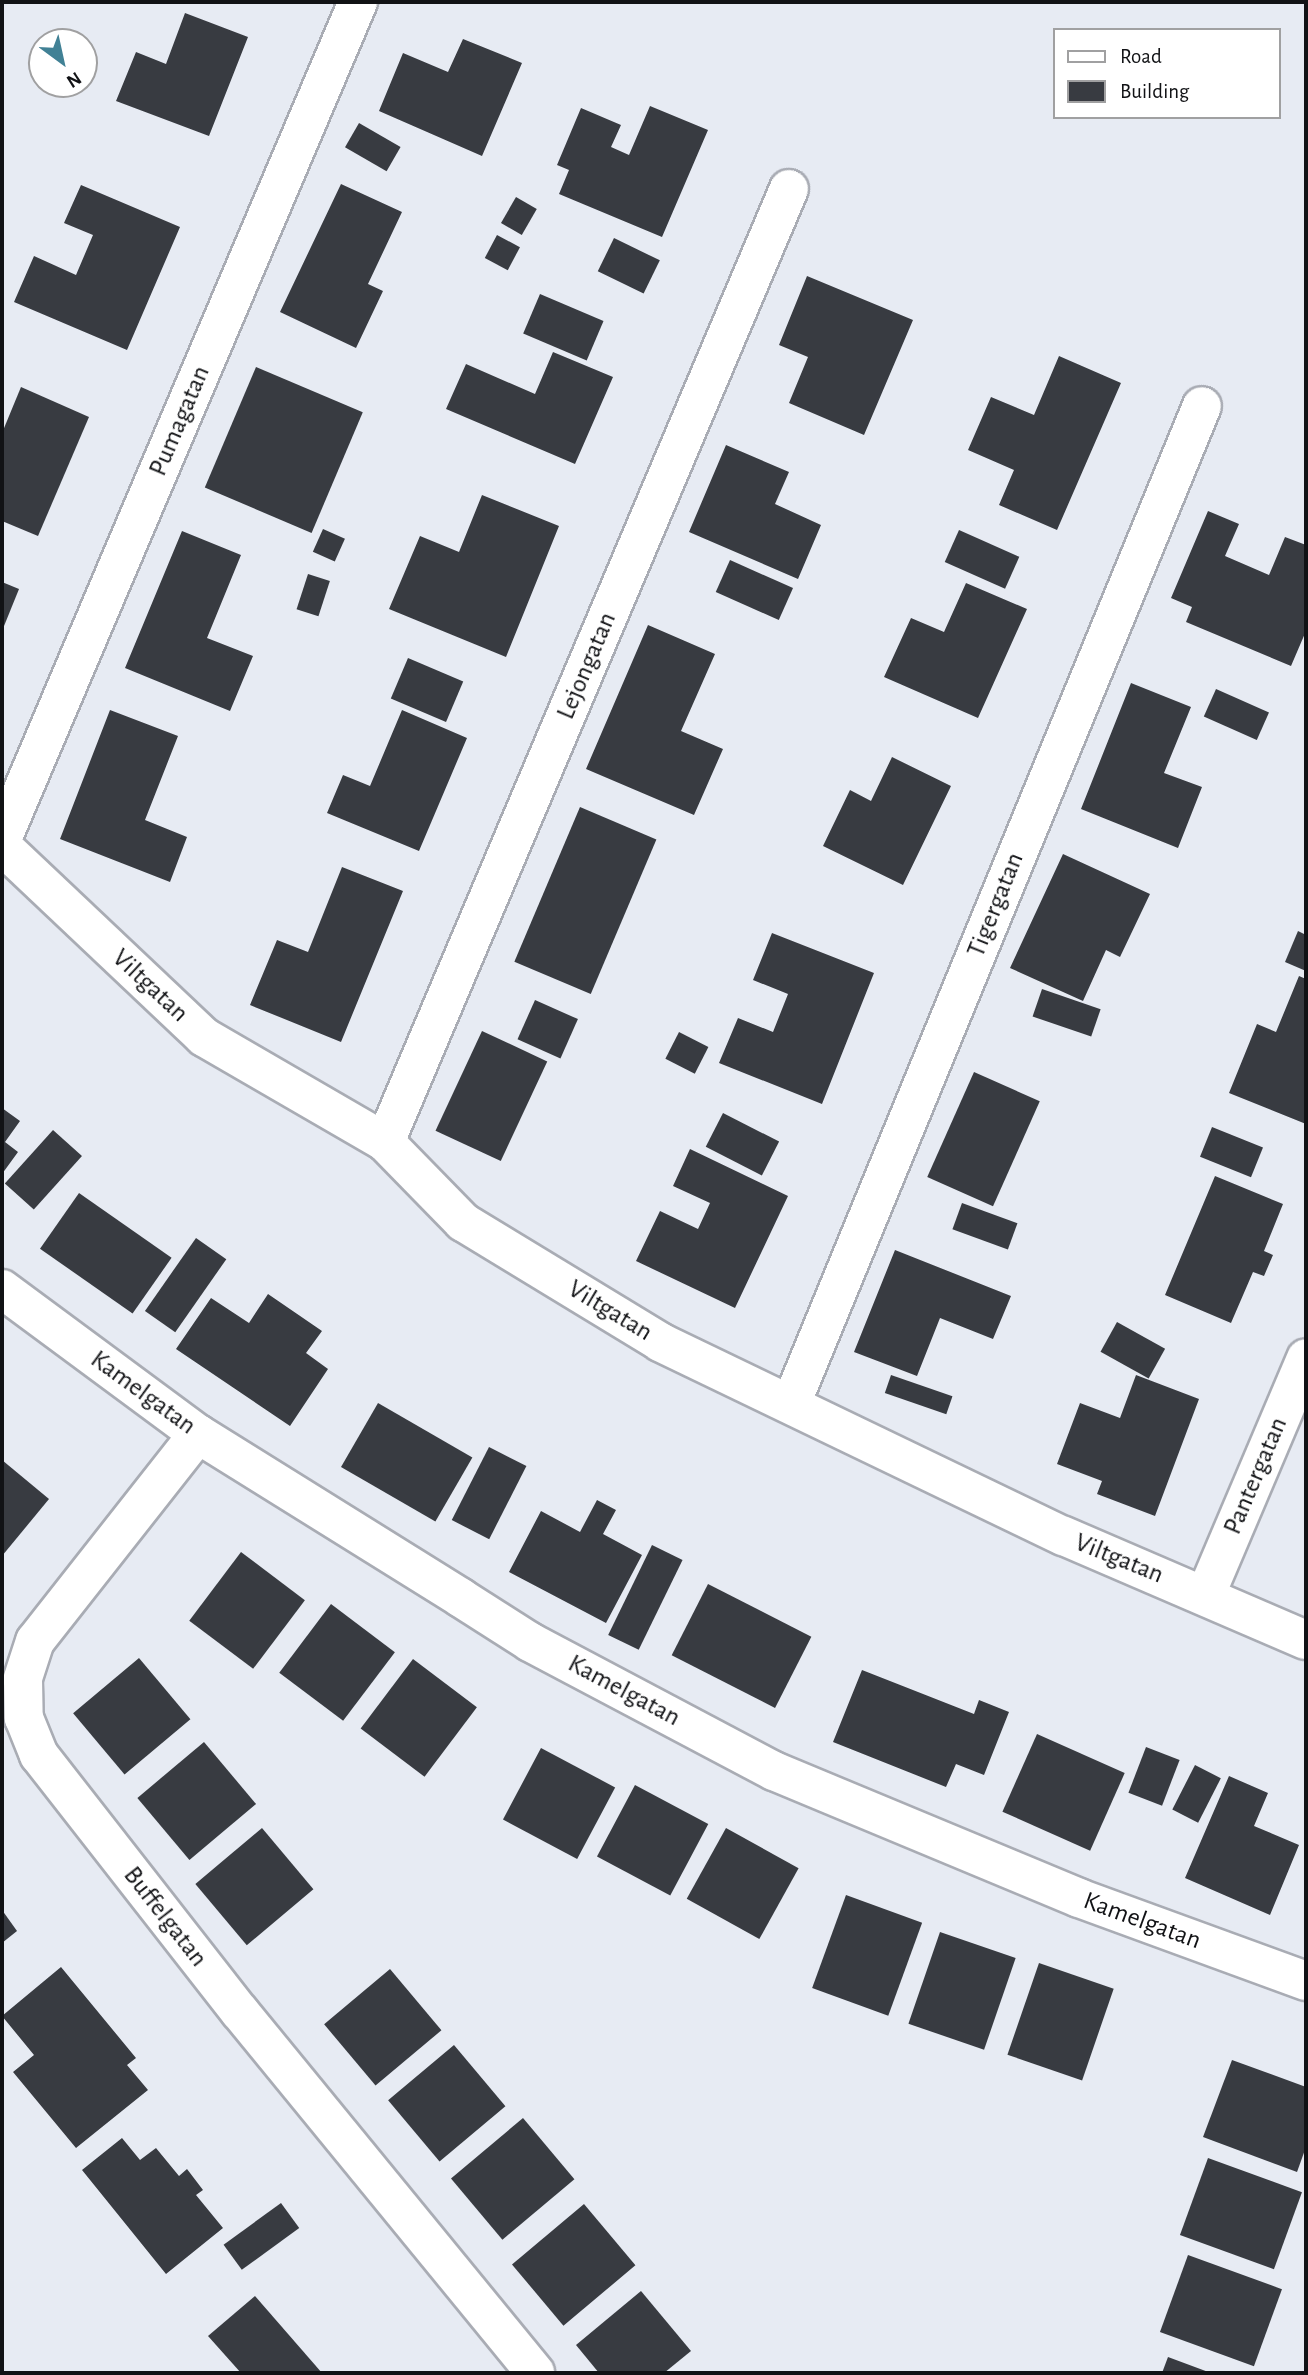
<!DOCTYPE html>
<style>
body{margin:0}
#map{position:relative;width:1308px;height:2375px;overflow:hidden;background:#e7ebf3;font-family:"Alegreya Sans",sans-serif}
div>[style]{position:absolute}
.building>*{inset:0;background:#383b41;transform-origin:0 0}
.roads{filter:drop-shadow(2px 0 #a9acb4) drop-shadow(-2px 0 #a9acb4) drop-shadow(0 2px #a9acb4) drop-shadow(0 -2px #a9acb4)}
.street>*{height:38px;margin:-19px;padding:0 19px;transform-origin:19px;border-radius:19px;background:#fff}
span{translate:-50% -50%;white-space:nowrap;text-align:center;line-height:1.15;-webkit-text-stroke:7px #fff;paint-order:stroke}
.street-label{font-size:26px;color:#111215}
.frame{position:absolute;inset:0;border:4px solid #111215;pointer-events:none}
.legend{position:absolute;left:1053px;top:28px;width:228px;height:91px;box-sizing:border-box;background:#fff;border:2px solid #a0a0a1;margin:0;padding:9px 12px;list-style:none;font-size:21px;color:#111215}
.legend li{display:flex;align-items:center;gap:14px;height:35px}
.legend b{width:35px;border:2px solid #a0a0a1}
.north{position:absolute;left:28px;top:28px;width:70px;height:70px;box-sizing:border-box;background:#fff;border:2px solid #a0a0a1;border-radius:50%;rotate:147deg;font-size:19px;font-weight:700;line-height:28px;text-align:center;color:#111215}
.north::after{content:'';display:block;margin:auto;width:24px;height:32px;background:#418195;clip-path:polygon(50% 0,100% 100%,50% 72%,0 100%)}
</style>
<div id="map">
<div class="building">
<div style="clip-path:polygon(185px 13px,248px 37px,209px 136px,116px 101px,136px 52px,166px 64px)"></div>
<div style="clip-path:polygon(463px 39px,522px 63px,482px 156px,379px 111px,403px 53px,448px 72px)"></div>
<div style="clip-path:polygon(650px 106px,708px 130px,662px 237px,559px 194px,569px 170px,557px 165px,581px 108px,621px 125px,611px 147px,629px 155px)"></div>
<div style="left:359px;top:123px;width:48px;height:28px;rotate:30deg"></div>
<div style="clip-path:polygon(341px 184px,402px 212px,368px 284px,383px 291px,356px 348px,280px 312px)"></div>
<div style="clip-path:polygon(81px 185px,180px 227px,127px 350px,14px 302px,34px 256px,76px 275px,93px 235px,64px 223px)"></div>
<div style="left:516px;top:197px;width:24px;height:30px;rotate:30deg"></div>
<div style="left:497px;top:235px;width:26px;height:26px;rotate:28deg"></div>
<div style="left:614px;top:238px;width:51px;height:37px;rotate:26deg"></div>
<div style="clip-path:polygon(807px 276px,913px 320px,864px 435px,789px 403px,808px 357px,779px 345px)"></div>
<div style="left:540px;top:294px;width:69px;height:43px;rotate:23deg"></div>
<div style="clip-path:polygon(553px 352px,613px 377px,575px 464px,446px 409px,466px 364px,535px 394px)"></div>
<div style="clip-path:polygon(1059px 356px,1121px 383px,1057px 530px,999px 505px,1014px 470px,968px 450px,991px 397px,1034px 415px)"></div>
<div style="left:256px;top:367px;width:116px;height:131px;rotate:23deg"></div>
<div style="clip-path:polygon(21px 387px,89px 417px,38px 536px,2px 521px,2px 433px)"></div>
<div style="clip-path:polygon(726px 445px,789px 472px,775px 504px,821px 525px,798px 579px,689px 532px)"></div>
<div style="clip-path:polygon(482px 495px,559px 526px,506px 657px,389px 609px,420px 536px,459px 552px)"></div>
<div style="clip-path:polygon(1208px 511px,1239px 524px,1225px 556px,1269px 575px,1285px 537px,1306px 545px,1306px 631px,1291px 666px,1186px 622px,1192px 607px,1171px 598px)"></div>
<div style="left:323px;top:529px;width:24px;height:25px;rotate:24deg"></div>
<div style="left:959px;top:530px;width:66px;height:35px;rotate:24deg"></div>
<div style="clip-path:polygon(182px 531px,241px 555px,207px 638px,253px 656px,230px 711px,125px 668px)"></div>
<div style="left:730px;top:560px;width:69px;height:35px;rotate:24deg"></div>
<div style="left:308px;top:574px;width:23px;height:37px;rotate:18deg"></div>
<div style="clip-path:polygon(2px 582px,19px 589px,2px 631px)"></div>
<div style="clip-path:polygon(966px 583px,1027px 609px,978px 718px,884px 677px,911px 618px,944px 632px)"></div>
<div style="clip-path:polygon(648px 625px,715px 654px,681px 731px,723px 749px,694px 815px,586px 769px)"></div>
<div style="left:408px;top:658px;width:60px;height:44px;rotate:23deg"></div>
<div style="clip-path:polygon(1131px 683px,1191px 707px,1164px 773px,1202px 787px,1178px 848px,1081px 809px)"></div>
<div style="left:1216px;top:689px;width:58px;height:30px;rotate:24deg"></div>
<div style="clip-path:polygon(110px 710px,178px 736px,145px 820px,187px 837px,170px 882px,60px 839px)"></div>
<div style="clip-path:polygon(402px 710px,467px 738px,419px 851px,327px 813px,343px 775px,370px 786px)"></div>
<div style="clip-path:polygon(892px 757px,951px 786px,903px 885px,823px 846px,850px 790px,871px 801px)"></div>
<div style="left:580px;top:807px;width:83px;height:168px;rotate:23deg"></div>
<div style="clip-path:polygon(1063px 854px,1150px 894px,1120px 957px,1106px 950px,1083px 1001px,1010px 968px)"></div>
<div style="clip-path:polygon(342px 867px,403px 891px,341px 1042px,250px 1005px,277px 940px,308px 952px)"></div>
<div style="clip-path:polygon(1298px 931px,1306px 935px,1306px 971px,1285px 962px)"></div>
<div style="clip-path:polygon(772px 933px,874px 973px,822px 1104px,719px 1063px,738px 1018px,773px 1032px,788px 994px,753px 980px)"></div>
<div style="clip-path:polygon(1299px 976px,1306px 979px,1306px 1124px,1229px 1093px,1257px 1024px,1276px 1032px)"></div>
<div style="left:1042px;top:989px;width:62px;height:29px;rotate:19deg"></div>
<div style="left:535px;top:1000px;width:47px;height:43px;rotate:24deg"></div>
<div style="left:482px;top:1031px;width:72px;height:110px;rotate:25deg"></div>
<div style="left:679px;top:1032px;width:33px;height:30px;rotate:27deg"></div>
<div style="left:974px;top:1072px;width:72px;height:115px;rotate:24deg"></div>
<div style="clip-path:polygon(2px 1108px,20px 1121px,5px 1142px,18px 1152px,2px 1174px)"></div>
<div style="left:723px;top:1113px;width:63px;height:38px;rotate:27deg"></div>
<div style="left:1212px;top:1127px;width:55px;height:32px;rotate:22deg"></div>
<div style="left:53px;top:1130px;width:39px;height:72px;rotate:42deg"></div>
<div style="clip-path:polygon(690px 1149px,788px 1196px,735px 1308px,636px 1261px,660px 1211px,698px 1229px,710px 1203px,673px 1186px)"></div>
<div style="clip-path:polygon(1215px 1176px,1283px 1204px,1264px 1251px,1273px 1255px,1264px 1276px,1253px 1272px,1231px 1323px,1165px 1295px)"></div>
<div style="left:79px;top:1193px;width:113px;height:68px;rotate:35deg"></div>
<div style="left:962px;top:1203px;width:59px;height:28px;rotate:20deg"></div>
<div style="left:196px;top:1238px;width:37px;height:89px;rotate:35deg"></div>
<div style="clip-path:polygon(895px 1250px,1011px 1296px,993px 1339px,940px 1318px,917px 1376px,854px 1352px)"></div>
<div style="clip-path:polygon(268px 1294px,322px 1331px,306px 1353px,328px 1369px,290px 1426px,176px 1349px,211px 1298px,249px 1323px)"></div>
<div style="left:1117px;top:1322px;width:55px;height:34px;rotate:29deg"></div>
<div style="left:891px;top:1375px;width:65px;height:19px;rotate:19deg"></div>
<div style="clip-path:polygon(1136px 1375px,1199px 1399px,1155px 1516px,1097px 1494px,1102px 1481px,1057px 1464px,1080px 1403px,1120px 1418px)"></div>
<div style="left:378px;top:1403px;width:109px;height:74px;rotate:30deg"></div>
<div style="left:489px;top:1447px;width:42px;height:82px;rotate:27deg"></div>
<div style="clip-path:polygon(2px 1460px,49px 1499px,2px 1556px)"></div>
<div style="clip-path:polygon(597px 1500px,616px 1510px,603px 1534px,642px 1555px,606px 1623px,509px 1572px,541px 1511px,580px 1532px)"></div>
<div style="left:652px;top:1545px;width:34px;height:100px;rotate:26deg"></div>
<div style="left:241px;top:1552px;width:80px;height:86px;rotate:37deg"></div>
<div style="left:708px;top:1584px;width:116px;height:80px;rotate:27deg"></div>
<div style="left:331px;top:1604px;width:80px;height:86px;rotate:37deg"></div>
<div style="left:139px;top:1658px;width:80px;height:86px;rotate:50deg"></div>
<div style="left:413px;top:1659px;width:80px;height:87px;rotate:37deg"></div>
<div style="clip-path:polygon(862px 1670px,974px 1714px,979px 1700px,1009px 1712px,984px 1775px,956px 1764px,946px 1787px,833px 1742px)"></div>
<div style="left:1037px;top:1734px;width:96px;height:85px;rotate:24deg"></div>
<div style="left:204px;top:1742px;width:81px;height:87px;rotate:50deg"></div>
<div style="left:1146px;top:1747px;width:36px;height:49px;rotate:21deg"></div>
<div style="left:541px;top:1748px;width:84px;height:81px;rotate:28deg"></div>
<div style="left:1195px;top:1765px;width:29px;height:50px;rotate:27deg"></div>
<div style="clip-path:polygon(1229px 1776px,1268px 1793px,1254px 1826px,1299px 1845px,1270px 1915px,1185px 1878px)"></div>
<div style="left:635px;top:1785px;width:83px;height:81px;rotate:28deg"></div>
<div style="left:262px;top:1828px;width:80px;height:87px;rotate:50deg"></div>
<div style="left:726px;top:1828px;width:83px;height:81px;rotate:29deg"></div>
<div style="left:846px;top:1895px;width:81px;height:99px;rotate:20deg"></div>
<div style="clip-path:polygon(2px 1910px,17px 1931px,2px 1943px)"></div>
<div style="left:940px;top:1932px;width:80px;height:97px;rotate:19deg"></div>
<div style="left:1039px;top:1963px;width:79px;height:97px;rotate:19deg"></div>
<div style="clip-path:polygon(61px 1967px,136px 2058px,127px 2065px,148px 2090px,76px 2148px,13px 2072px,34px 2055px,2px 2016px)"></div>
<div style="left:390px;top:1969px;width:80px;height:86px;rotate:50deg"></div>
<div style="left:454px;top:2045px;width:80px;height:86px;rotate:50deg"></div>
<div style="clip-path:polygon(1232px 2060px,1306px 2087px,1306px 2147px,1297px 2172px,1203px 2137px)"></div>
<div style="left:523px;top:2118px;width:80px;height:94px;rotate:50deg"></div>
<div style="clip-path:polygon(122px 2138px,140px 2160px,156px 2148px,179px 2176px,187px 2169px,203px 2190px,196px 2195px,223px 2228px,166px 2274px,82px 2170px)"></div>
<div style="left:1208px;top:2158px;width:100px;height:82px;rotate:20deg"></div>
<div style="left:281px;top:2203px;width:31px;height:71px;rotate:54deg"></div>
<div style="left:584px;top:2204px;width:80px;height:94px;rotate:50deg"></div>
<div style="left:1188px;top:2255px;width:100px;height:82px;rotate:20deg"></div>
<div style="clip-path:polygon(641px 2291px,691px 2351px,664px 2373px,599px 2373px,576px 2345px)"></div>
<div style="clip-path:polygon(255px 2296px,322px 2373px,241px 2373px,208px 2336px)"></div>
<div style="clip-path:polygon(1168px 2357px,1211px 2373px,1162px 2373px)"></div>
</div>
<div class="roads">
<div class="street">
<div style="left:2px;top:839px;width:910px;rotate:-66.96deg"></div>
<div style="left:2px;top:846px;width:278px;rotate:43.4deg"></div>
<div style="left:204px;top:1037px;width:209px;rotate:30.1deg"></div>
<div style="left:385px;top:1142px;width:112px;rotate:45.7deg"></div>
<div style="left:463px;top:1222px;width:231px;rotate:31.3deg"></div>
<div style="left:660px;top:1342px;width:448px;rotate:25.7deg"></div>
<div style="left:1064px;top:1536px;width:263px;rotate:23.3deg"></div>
<div style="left:385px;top:1142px;width:1035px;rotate:-67.03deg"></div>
<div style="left:2px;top:1289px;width:244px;rotate:36.5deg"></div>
<div style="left:198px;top:1434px;width:310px;rotate:31.9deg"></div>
<div style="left:461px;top:1598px;width:82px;rotate:32.5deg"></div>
<div style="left:530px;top:1642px;width:276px;rotate:27.9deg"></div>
<div style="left:774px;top:1771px;width:330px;rotate:22.6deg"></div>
<div style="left:1079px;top:1898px;width:242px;rotate:20.1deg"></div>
<div style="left:791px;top:1404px;width:1079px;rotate:-67.62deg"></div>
<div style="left:198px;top:1434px;width:263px;rotate:128.2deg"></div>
<div style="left:35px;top:1641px;width:40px;rotate:108deg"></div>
<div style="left:23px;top:1679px;width:39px;rotate:89deg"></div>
<div style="left:24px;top:1718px;width:40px;rotate:68deg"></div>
<div style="left:39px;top:1755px;width:326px;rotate:52deg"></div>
<div style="left:240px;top:2012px;width:466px;rotate:50.7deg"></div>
<div style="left:1206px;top:1594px;width:256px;rotate:-67deg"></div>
</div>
</div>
<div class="street-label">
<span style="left:180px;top:421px;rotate:-67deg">Pumagatan</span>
<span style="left:587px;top:666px;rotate:-67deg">Lejongatan</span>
<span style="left:996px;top:905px;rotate:-68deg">Tigergatan</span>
<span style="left:150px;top:986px;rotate:43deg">Viltgatan</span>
<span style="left:610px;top:1311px;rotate:31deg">Viltgatan</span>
<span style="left:143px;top:1393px;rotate:36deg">Kamelgatan</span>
<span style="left:1256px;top:1476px;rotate:-67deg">Pantergatan</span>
<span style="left:1119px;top:1559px;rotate:22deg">Viltgatan</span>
<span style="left:624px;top:1691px;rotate:28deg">Kamelgatan</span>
<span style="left:165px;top:1917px;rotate:52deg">Buffelgatan</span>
<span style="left:1142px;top:1921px;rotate:20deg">Kamelgatan</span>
</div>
<div class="frame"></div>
<ul class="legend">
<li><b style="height:9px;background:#fff"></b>Road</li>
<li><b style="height:19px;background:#383b41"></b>Building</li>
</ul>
<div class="north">N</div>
</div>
